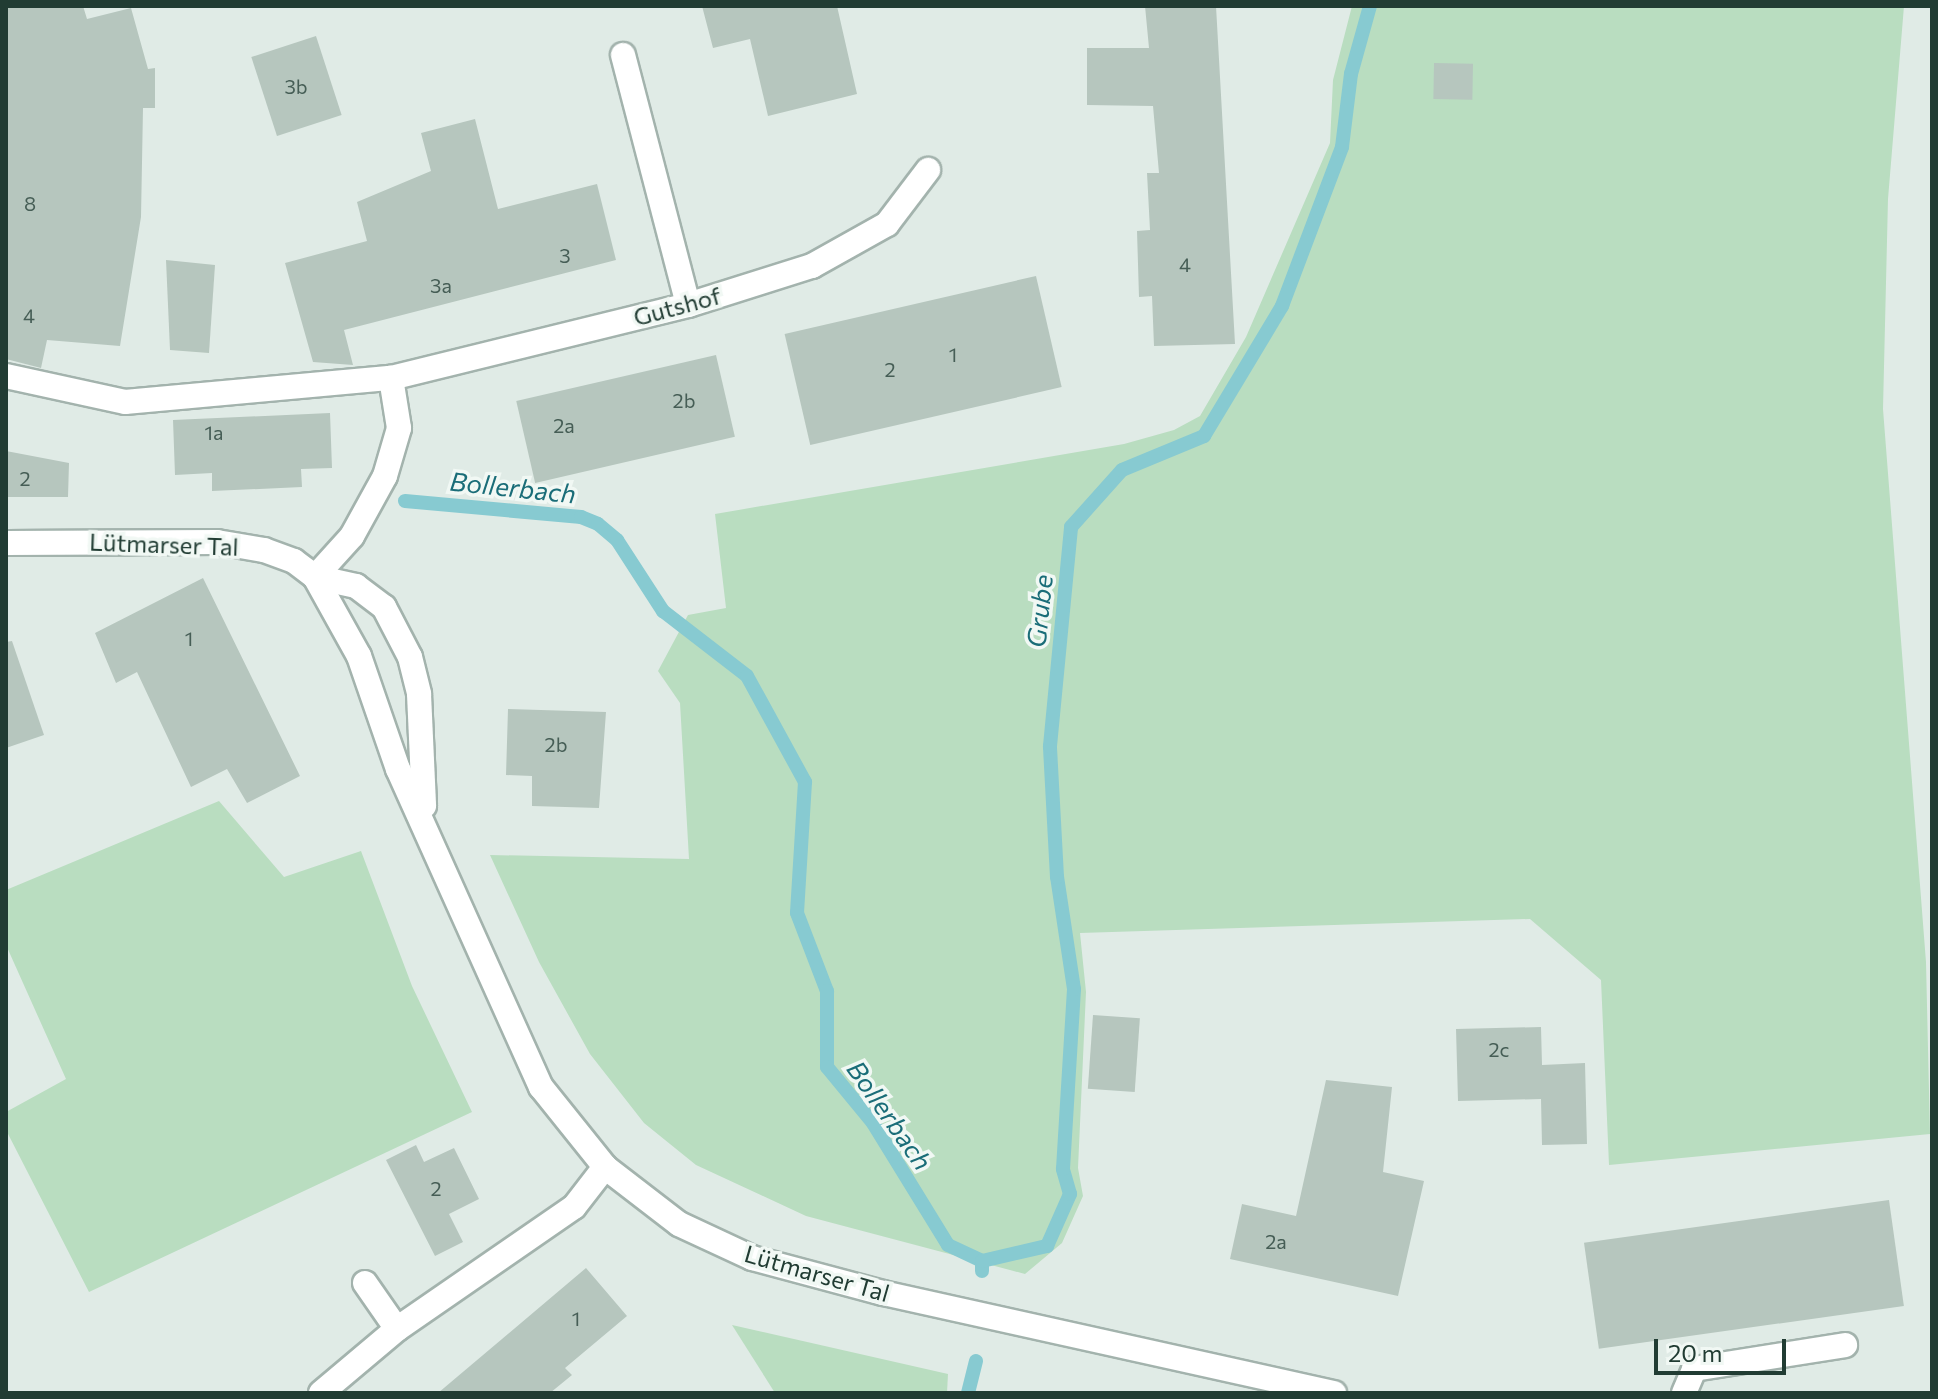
<!DOCTYPE html>
<meta charset="utf-8">
<style>
body{margin:0}
#map{position:relative;width:1938px;height:1399px;overflow:hidden;background:#e0ebe6;font-family:Commissioner,sans-serif}
div>[style]{position:absolute}
.green>*{inset:0;background:#b9ddc0}
.stream>*{height:14px;margin:-7px;padding:0 7px;transform-origin:7px;border-radius:7px;background:#87cad1}
.building>*{inset:0;background:#b6c6be;transform-origin:0 0}
.roads{filter:drop-shadow(2px 0 #a3b3ad) drop-shadow(-2px 0 #a3b3ad) drop-shadow(0 2px #a3b3ad) drop-shadow(0 -2px #a3b3ad)}
.lane>*{height:24px;margin:-12px;padding:0 12px;transform-origin:12px;border-radius:12px;background:#fff}
.street>*{height:24px;margin:-12px;padding:0 12px;transform-origin:12px;border-radius:12px;background:#fff}
.secondary>*{height:24px;margin:-12px;padding:0 12px;transform-origin:12px;border-radius:12px;background:#fff}
span{translate:-50% -50%;white-space:nowrap;text-align:center;line-height:1.15;-webkit-text-stroke:7px #f1f8f4;paint-order:stroke}
.number-label{font-size:20px;color:#465e56}
.number-label span{-webkit-text-stroke-width:0}
.street-label{font-size:24px;color:#213c33}
.water-label{font-size:26px;color:#1a6d78;font-style:italic}
.frame{position:absolute;inset:0;border:8px solid #213c33;pointer-events:none}
.scale{position:absolute;left:1654px;top:1339px;width:132px;height:36px;box-sizing:border-box;border:4px solid #213c33;border-top:0;padding-left:10px;font-size:24px;line-height:28px;white-space:nowrap;color:#213c33;-webkit-text-stroke:6px #f1f8f4;paint-order:stroke}
</style>
<div id="map">
<div class="green">
<div style="clip-path:polygon(1352px 6px,1904px 6px,1888px 199px,1883px 409px,1926px 962px,1930px 1134px,1609px 1165px,1601px 980px,1530px 919px,1080px 933px,1086px 992px,1078px 1168px,1083px 1196px,1062px 1243px,1025px 1274px,806px 1216px,696px 1165px,644px 1123px,590px 1054px,539px 962px,490px 855px,689px 859px,680px 703px,658px 671px,688px 615px,726px 608px,715px 514px,1124px 444px,1174px 430px,1200px 416px,1246px 337px,1330px 143px,1333px 80px)"></div>
<div style="clip-path:polygon(219px 801px,284px 877px,361px 851px,412px 986px,472px 1112px,89px 1292px,6px 1130px,6px 1112px,66px 1079px,6px 945px,6px 890px)"></div>
<div style="clip-path:polygon(732px 1325px,948px 1374px,947px 1393px,775px 1393px)"></div>
</div>
<div class="stream">
<div style="left:405px;top:501px;width:177px;rotate:5.2deg"></div>
<div style="left:581px;top:517px;width:18px;rotate:22deg"></div>
<div style="left:598px;top:524px;width:25px;rotate:40deg"></div>
<div style="left:617px;top:540px;width:85px;rotate:57.1deg"></div>
<div style="left:663px;top:611px;width:106px;rotate:37.7deg"></div>
<div style="left:747px;top:676px;width:121px;rotate:61.3deg"></div>
<div style="left:805px;top:782px;width:131px;rotate:93.5deg"></div>
<div style="left:797px;top:913px;width:84px;rotate:69deg"></div>
<div style="left:827px;top:991px;width:76px;rotate:90deg"></div>
<div style="left:827px;top:1067px;width:72px;rotate:50.6deg"></div>
<div style="left:873px;top:1123px;width:143px;rotate:58.4deg"></div>
<div style="left:948px;top:1245px;width:38px;rotate:25deg"></div>
<div style="left:982px;top:1271px;width:10px;rotate:-90deg"></div>
<div style="left:982px;top:1261px;width:67px;rotate:-13deg"></div>
<div style="left:1047px;top:1246px;width:57px;rotate:-66.1deg"></div>
<div style="left:1070px;top:1194px;width:26px;rotate:-106deg"></div>
<div style="left:1063px;top:1169px;width:180px;rotate:-86.5deg"></div>
<div style="left:1074px;top:989px;width:113px;rotate:-98.6deg"></div>
<div style="left:1057px;top:877px;width:131px;rotate:-93.1deg"></div>
<div style="left:1050px;top:746px;width:220px;rotate:-84.5deg"></div>
<div style="left:1071px;top:527px;width:76px;rotate:-48.2deg"></div>
<div style="left:1122px;top:470px;width:89px;rotate:-22.5deg"></div>
<div style="left:1204px;top:436px;width:152px;rotate:-59deg"></div>
<div style="left:1282px;top:306px;width:170px;rotate:-69.3deg"></div>
<div style="left:1342px;top:147px;width:74px;rotate:-83deg"></div>
<div style="left:1351px;top:74px;width:71px;rotate:-74.4deg"></div>
<div style="left:968px;top:1393px;width:33px;rotate:-76deg"></div>
</div>
<div class="building">
<div style="clip-path:polygon(6px 6px,83px 6px,87px 19px,131px 8px,148px 69px,155px 68px,155px 108px,143px 108px,141px 217px,120px 346px,47px 340px,41px 368px,6px 359px)"></div>
<div style="clip-path:polygon(702px 6px,837px 6px,857px 94px,768px 116px,750px 39px,713px 48px)"></div>
<div style="clip-path:polygon(1145px 6px,1216px 6px,1235px 344px,1154px 346px,1152px 296px,1139px 297px,1137px 231px,1150px 230px,1147px 173px,1159px 173px,1153px 106px,1087px 105px,1087px 48px,1149px 48px)"></div>
<div style="left:316px;top:36px;width:83px;height:68px;rotate:72deg"></div>
<div style="left:1434px;top:63px;width:39px;height:36px;rotate:1deg"></div>
<div style="clip-path:polygon(475px 119px,498px 209px,597px 184px,616px 260px,344px 330px,353px 365px,313px 362px,285px 263px,367px 241px,357px 202px,431px 171px,421px 133px)"></div>
<div style="clip-path:polygon(166px 260px,215px 265px,209px 353px,170px 350px)"></div>
<div style="left:1036px;top:276px;width:114px;height:258px;rotate:77deg"></div>
<div style="left:716px;top:355px;width:84px;height:205px;rotate:77deg"></div>
<div style="clip-path:polygon(330px 413px,332px 468px,301px 469px,302px 487px,212px 491px,212px 473px,175px 475px,173px 420px)"></div>
<div style="clip-path:polygon(6px 451px,69px 463px,68px 497px,6px 497px)"></div>
<div style="clip-path:polygon(203px 578px,300px 776px,247px 803px,227px 769px,191px 787px,137px 672px,116px 683px,95px 633px)"></div>
<div style="clip-path:polygon(12px 641px,44px 735px,6px 748px,6px 642px)"></div>
<div style="clip-path:polygon(508px 709px,606px 712px,599px 808px,532px 806px,532px 776px,506px 775px)"></div>
<div style="left:1093px;top:1015px;width:47px;height:74px;rotate:4deg"></div>
<div style="clip-path:polygon(1541px 1027px,1542px 1065px,1585px 1063px,1587px 1144px,1542px 1145px,1541px 1099px,1458px 1101px,1456px 1029px)"></div>
<div style="clip-path:polygon(1326px 1080px,1392px 1087px,1383px 1172px,1424px 1181px,1398px 1296px,1230px 1259px,1242px 1204px,1296px 1216px)"></div>
<div style="clip-path:polygon(416px 1145px,424px 1162px,454px 1148px,479px 1199px,449px 1214px,463px 1242px,435px 1256px,386px 1160px)"></div>
<div style="left:1889px;top:1200px;width:107px;height:308px;rotate:82deg"></div>
<div style="clip-path:polygon(586px 1268px,627px 1316px,565px 1368px,572px 1375px,550px 1393px,438px 1393px)"></div>
</div>
<div class="roads">
<div class="lane">
<div style="left:623px;top:55px;width:258px;rotate:75.4deg"></div>
<div style="left:1684px;top:1393px;width:26px;rotate:-67deg"></div>
<div style="left:1694px;top:1369px;width:153px;rotate:-9deg"></div>
</div>
<div class="street">
<div style="left:6px;top:376px;width:122px;rotate:12.3deg"></div>
<div style="left:125px;top:402px;width:267px;rotate:-5.2deg"></div>
<div style="left:391px;top:378px;width:306px;rotate:-13.8deg"></div>
<div style="left:688px;top:305px;width:130px;rotate:-17.5deg"></div>
<div style="left:812px;top:266px;width:86px;rotate:-29.2deg"></div>
<div style="left:887px;top:224px;width:68px;rotate:-52.8deg"></div>
<div style="left:315px;top:577px;width:55px;rotate:-47.9deg"></div>
<div style="left:352px;top:536px;width:68px;rotate:-61.2deg"></div>
<div style="left:385px;top:476px;width:50px;rotate:-73.7deg"></div>
<div style="left:399px;top:428px;width:51px;rotate:-99.1deg"></div>
<div style="left:365px;top:1283px;width:56px;rotate:55.2deg"></div>
<div style="left:321px;top:1393px;width:99px;rotate:-40.1deg"></div>
<div style="left:397px;top:1329px;width:215px;rotate:-34.6deg"></div>
<div style="left:574px;top:1207px;width:51px;rotate:-52.2deg"></div>
</div>
<div class="secondary">
<div style="left:6px;top:543px;width:211px;rotate:-0.3deg"></div>
<div style="left:217px;top:542px;width:48px;rotate:9.7deg"></div>
<div style="left:264px;top:550px;width:32px;rotate:20deg"></div>
<div style="left:294px;top:561px;width:26px;rotate:37deg"></div>
<div style="left:315px;top:577px;width:90px;rotate:60.9deg"></div>
<div style="left:359px;top:656px;width:120px;rotate:71deg"></div>
<div style="left:398px;top:769px;width:349px;rotate:65.8deg"></div>
<div style="left:541px;top:1087px;width:102px;rotate:51.3deg"></div>
<div style="left:605px;top:1167px;width:93px;rotate:37.6deg"></div>
<div style="left:679px;top:1224px;width:81px;rotate:25deg"></div>
<div style="left:752px;top:1258px;width:136px;rotate:15deg"></div>
<div style="left:883px;top:1293px;width:462px;rotate:12.5deg"></div>
<div style="left:315px;top:577px;width:42px;rotate:12.4deg"></div>
<div style="left:356px;top:586px;width:35px;rotate:37deg"></div>
<div style="left:384px;top:607px;width:56px;rotate:62.5deg"></div>
<div style="left:410px;top:657px;width:38px;rotate:76deg"></div>
<div style="left:419px;top:694px;width:112px;rotate:87.4deg"></div>
</div>
</div>
<div class="number-label">
<span style="left:296px;top:86px">3b</span>
<span style="left:30px;top:203px">8</span>
<span style="left:565px;top:255px">3</span>
<span style="left:1185px;top:264px">4</span>
<span style="left:441px;top:285px">3a</span>
<span style="left:29px;top:315px">4</span>
<span style="left:953px;top:354px">1</span>
<span style="left:890px;top:369px">2</span>
<span style="left:684px;top:400px">2b</span>
<span style="left:564px;top:425px">2a</span>
<span style="left:214px;top:432px">1a</span>
<span style="left:25px;top:478px">2</span>
<span style="left:189px;top:638px">1</span>
<span style="left:556px;top:744px">2b</span>
<span style="left:1499px;top:1049px">2c</span>
<span style="left:436px;top:1188px">2</span>
<span style="left:1276px;top:1241px">2a</span>
<span style="left:576px;top:1318px">1</span>
</div>
<div class="street-label">
<span style="left:677px;top:306px;rotate:-15deg">Gutshof</span>
<span style="left:164px;top:544px;rotate:2deg">Lütmarser Tal</span>
<span style="left:817px;top:1273px;rotate:16deg">Lütmarser Tal</span>
</div>
<div class="water-label">
<span style="left:513px;top:487px;rotate:6deg">Bollerbach</span>
<span style="left:1039px;top:611px;rotate:-84deg">Grube</span>
<span style="left:890px;top:1115px;rotate:55deg">Bollerbach</span>
</div>
<div class="frame"></div>
<div class="scale">20 m</div>
</div>
